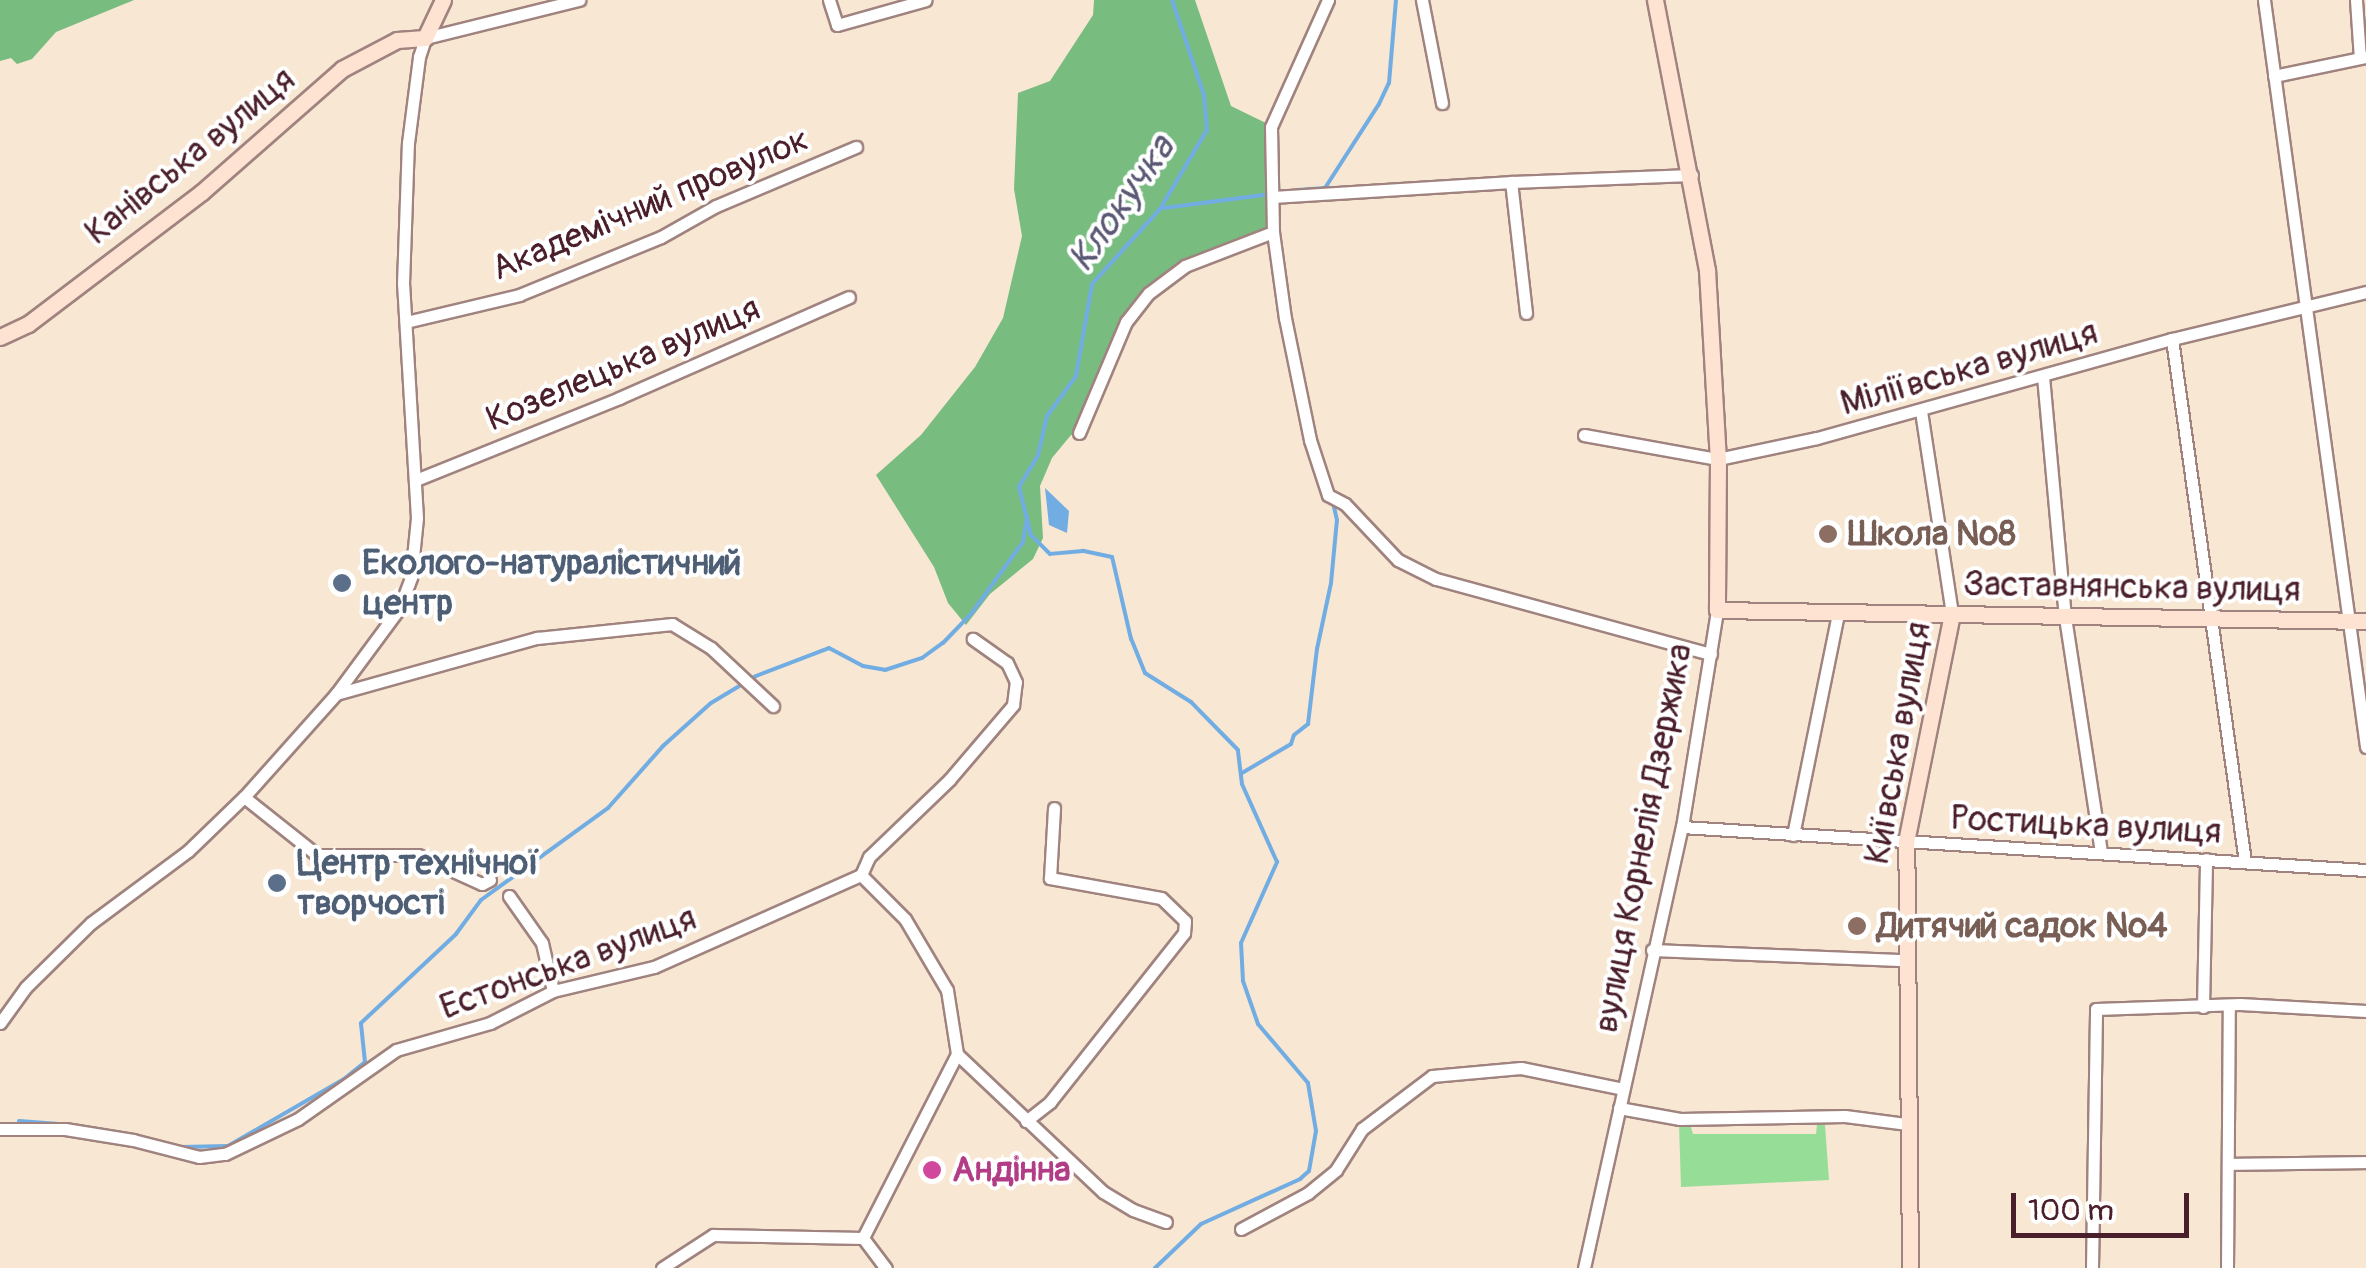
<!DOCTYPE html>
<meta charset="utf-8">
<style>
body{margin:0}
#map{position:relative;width:2366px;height:1268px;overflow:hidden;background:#f7e7d3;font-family:Pangolin,sans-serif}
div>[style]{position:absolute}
.green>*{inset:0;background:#96dd97}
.forest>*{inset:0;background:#78bc80}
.water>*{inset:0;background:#71ade2}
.stream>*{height:4px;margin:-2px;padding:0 2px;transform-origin:2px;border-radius:2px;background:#71ade2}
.roads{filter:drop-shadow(2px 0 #a0837f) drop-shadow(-2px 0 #a0837f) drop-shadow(0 2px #a0837f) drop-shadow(0 -2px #a0837f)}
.street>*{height:11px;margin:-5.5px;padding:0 5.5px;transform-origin:5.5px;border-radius:5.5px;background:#fff}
.secondary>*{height:15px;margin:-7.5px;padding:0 7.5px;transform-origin:7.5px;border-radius:7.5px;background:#fee3d2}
.dots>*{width:28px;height:28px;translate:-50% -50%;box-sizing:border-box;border:5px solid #fff;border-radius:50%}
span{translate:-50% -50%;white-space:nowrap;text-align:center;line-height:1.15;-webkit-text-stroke:8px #fff;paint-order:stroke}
.street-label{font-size:35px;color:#4a1f2b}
.education-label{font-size:35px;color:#785e54;font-weight:700}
.left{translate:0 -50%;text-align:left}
.service-label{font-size:35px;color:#4e5e75;font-weight:700}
.hotel-label{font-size:35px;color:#b23c85;font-weight:700}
.water-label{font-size:38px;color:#5a5874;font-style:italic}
.scale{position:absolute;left:2011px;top:1193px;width:178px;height:45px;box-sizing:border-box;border:5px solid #4a1f2b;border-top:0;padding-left:12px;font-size:30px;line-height:35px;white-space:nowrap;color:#4a1f2b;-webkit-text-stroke:8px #fff;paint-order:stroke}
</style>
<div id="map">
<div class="green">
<div style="clip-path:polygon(1679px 1124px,1690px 1124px,1693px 1134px,1816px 1134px,1817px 1124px,1825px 1125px,1829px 1180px,1681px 1187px)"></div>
</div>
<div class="forest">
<div style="clip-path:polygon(0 0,134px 0,56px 32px,32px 59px,17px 64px,11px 58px,0 61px)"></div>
<div style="clip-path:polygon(1094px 0,1195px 0,1231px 106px,1272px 126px,1275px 232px,1185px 267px,1150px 294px,1126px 323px,1079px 437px,1071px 435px,1052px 458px,1040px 486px,1043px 538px,1033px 559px,990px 594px,966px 625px,948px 603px,934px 567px,876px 475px,921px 435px,975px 367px,1003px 318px,1022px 236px,1014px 189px,1018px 93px,1050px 81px,1093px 15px)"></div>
</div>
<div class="water">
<div style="clip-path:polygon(1045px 488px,1069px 511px,1067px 533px,1049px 525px)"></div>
</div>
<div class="stream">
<div style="left:1297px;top:190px;width:28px;rotate:-4deg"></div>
<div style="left:1325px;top:188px;width:100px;rotate:-57.3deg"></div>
<div style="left:1379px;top:104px;width:23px;rotate:-65deg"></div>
<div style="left:1389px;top:83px;width:83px;rotate:-85.2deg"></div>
<div style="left:1164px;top:208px;width:100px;rotate:-7.5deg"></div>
<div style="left:1242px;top:773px;width:57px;rotate:-30.6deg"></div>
<div style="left:1291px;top:744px;width:9px;rotate:-72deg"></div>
<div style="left:1294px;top:735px;width:18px;rotate:-38deg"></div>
<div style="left:1308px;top:724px;width:76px;rotate:-83.2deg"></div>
<div style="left:1317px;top:649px;width:67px;rotate:-78deg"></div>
<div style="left:1331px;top:583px;width:63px;rotate:-84.6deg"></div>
<div style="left:1337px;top:520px;width:13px;rotate:-103deg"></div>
<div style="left:19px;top:1121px;width:40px;rotate:4.3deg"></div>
<div style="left:73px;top:1125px;width:66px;rotate:9.6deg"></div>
<div style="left:181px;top:1147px;width:47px;rotate:-1.2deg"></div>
<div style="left:228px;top:1146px;width:134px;rotate:-30deg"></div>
<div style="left:344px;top:1079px;width:27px;rotate:-39deg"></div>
<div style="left:365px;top:1062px;width:39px;rotate:-96deg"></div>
<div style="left:361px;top:1023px;width:130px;rotate:-43.1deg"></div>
<div style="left:456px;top:934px;width:42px;rotate:-53.7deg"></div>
<div style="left:481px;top:900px;width:157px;rotate:-35.9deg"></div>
<div style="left:608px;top:808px;width:83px;rotate:-48.4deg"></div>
<div style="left:663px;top:746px;width:64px;rotate:-41.9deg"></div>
<div style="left:711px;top:703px;width:52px;rotate:-31deg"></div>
<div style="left:756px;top:676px;width:78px;rotate:-21deg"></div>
<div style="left:829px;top:648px;width:38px;rotate:28deg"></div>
<div style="left:863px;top:666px;width:22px;rotate:10deg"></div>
<div style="left:885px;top:670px;width:39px;rotate:-18deg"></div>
<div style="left:922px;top:658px;width:26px;rotate:-36deg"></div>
<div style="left:943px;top:643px;width:40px;rotate:-46deg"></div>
<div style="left:971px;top:614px;width:89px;rotate:-54.2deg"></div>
<div style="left:1023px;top:542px;width:26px;rotate:-81deg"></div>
<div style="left:1155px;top:1268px;width:64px;rotate:-43.7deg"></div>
<div style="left:1201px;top:1224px;width:109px;rotate:-24.4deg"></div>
<div style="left:1300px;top:1179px;width:12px;rotate:-42deg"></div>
<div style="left:1309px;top:1171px;width:41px;rotate:-80.1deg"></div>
<div style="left:1316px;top:1131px;width:49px;rotate:-99.5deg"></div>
<div style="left:1308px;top:1083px;width:77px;rotate:-130.3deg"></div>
<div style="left:1258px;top:1024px;width:46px;rotate:-109.2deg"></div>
<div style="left:1243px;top:981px;width:38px;rotate:-93deg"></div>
<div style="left:1241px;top:943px;width:89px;rotate:-66deg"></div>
<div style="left:1277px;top:862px;width:85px;rotate:-114.2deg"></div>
<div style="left:1242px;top:784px;width:34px;rotate:-97deg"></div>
<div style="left:1238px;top:750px;width:67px;rotate:-134.4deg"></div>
<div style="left:1191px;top:702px;width:54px;rotate:-147.8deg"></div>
<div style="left:1145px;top:673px;width:37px;rotate:-112deg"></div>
<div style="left:1131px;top:639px;width:84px;rotate:-103deg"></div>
<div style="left:1112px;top:557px;width:30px;rotate:-168deg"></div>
<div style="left:1083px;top:551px;width:33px;rotate:175deg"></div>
<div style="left:1050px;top:554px;width:27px;rotate:-135deg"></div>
<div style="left:1031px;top:535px;width:49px;rotate:-104deg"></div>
<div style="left:1019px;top:487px;width:37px;rotate:-59deg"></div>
<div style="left:1038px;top:455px;width:40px;rotate:-77deg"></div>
<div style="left:1047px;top:416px;width:49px;rotate:-54.1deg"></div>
<div style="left:1076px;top:376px;width:93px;rotate:-80.1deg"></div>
<div style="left:1092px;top:284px;width:101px;rotate:-47.8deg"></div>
<div style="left:1160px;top:209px;width:92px;rotate:-59.3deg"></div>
<div style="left:1207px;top:130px;width:35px;rotate:-95deg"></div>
<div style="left:1204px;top:95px;width:100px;rotate:-108.6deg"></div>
</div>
<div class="roads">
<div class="street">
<div style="left:829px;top:0;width:26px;rotate:72deg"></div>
<div style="left:837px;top:25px;width:92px;rotate:-15.7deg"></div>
<div style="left:1328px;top:0;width:139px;rotate:114.2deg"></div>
<div style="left:1271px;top:127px;width:105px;rotate:88.9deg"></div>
<div style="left:1273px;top:232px;width:87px;rotate:82.1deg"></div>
<div style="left:1285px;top:318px;width:125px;rotate:78.4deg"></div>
<div style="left:1310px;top:440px;width:58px;rotate:71.9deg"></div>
<div style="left:1328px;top:495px;width:19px;rotate:28deg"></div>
<div style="left:1345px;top:504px;width:77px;rotate:46.6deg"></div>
<div style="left:1398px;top:560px;width:42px;rotate:26.6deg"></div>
<div style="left:1436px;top:579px;width:285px;rotate:15.3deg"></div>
<div style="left:1422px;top:0;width:105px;rotate:79deg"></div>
<div style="left:2264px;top:0;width:754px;rotate:82.22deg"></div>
<div style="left:2356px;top:0;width:58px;rotate:86.1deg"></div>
<div style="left:2274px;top:76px;width:94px;rotate:-11.7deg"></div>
<div style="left:1274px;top:197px;width:237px;rotate:-3.6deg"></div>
<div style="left:1526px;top:313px;width:132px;rotate:-96.5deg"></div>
<div style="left:1511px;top:182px;width:181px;rotate:-2.2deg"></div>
<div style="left:406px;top:322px;width:116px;rotate:-13.4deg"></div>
<div style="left:519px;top:295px;width:153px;rotate:-22.2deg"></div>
<div style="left:661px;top:237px;width:63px;rotate:-29.4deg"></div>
<div style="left:716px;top:206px;width:152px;rotate:-22.9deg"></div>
<div style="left:2172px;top:339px;width:528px;rotate:82.05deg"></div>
<div style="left:2043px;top:376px;width:242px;rotate:84.8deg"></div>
<div style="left:2065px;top:617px;width:238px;rotate:81.3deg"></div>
<div style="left:1921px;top:411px;width:205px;rotate:81.3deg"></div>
<div style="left:1079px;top:433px;width:121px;rotate:-67.1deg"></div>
<div style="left:1126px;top:322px;width:37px;rotate:-52deg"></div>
<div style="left:1149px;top:293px;width:45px;rotate:-36.9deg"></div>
<div style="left:1185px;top:266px;width:94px;rotate:-21.1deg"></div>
<div style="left:1584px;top:435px;width:136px;rotate:10.2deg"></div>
<div style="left:1718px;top:459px;width:101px;rotate:-12deg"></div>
<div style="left:1817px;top:438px;width:369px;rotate:-15.6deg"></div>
<div style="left:2172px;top:339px;width:200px;rotate:-13.6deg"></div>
<div style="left:418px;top:479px;width:217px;rotate:-21.9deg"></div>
<div style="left:619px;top:398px;width:251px;rotate:-23.7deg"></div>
<div style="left:336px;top:694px;width:209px;rotate:-15.6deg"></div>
<div style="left:537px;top:638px;width:136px;rotate:-5.9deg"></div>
<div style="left:672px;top:624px;width:46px;rotate:31.6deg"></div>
<div style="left:711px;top:648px;width:85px;rotate:43.1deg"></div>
<div style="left:244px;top:797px;width:93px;rotate:38.5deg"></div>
<div style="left:317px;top:855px;width:101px"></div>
<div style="left:418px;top:855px;width:70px;rotate:24.4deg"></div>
<div style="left:482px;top:884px;width:9px;rotate:-27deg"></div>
<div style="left:1682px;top:827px;width:685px;rotate:3.6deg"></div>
<div style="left:1793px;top:835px;width:227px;rotate:-78.5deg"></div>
<div style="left:861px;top:875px;width:62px;rotate:45deg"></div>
<div style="left:905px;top:919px;width:82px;rotate:59.4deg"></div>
<div style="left:947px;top:990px;width:65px;rotate:81.1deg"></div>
<div style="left:957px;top:1054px;width:207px;rotate:117.1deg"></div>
<div style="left:863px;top:1238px;width:38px;rotate:53deg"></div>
<div style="left:509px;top:896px;width:57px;rotate:54.9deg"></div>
<div style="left:542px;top:943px;width:49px;rotate:77.1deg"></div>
<div style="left:1652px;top:950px;width:254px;rotate:2.3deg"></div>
<div style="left:2203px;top:1007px;width:148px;rotate:-88.8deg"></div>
<div style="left:0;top:1023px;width:44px;rotate:-54.2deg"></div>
<div style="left:26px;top:987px;width:91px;rotate:-44.6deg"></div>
<div style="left:91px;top:923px;width:121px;rotate:-36.6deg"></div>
<div style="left:188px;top:851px;width:78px;rotate:-44deg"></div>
<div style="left:244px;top:797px;width:138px;rotate:-48.2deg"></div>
<div style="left:336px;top:694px;width:106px;rotate:-53.5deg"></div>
<div style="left:399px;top:609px;width:34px;rotate:-69deg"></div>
<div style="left:411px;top:577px;width:59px;rotate:-84.2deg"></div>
<div style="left:417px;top:518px;width:234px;rotate:-93.4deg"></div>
<div style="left:403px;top:284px;width:141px;rotate:-88deg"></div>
<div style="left:408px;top:143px;width:87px;rotate:-82.7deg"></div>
<div style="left:419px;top:57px;width:20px;rotate:-72deg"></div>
<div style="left:425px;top:38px;width:159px;rotate:-13.9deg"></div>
<div style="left:957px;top:1054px;width:201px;rotate:43.4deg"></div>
<div style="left:1103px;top:1192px;width:35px;rotate:31deg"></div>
<div style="left:1133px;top:1210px;width:35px;rotate:20deg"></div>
<div style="left:1619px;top:1108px;width:62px;rotate:10.2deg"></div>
<div style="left:1680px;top:1119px;width:165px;rotate:-1deg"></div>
<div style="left:1845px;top:1116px;width:63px;rotate:7.4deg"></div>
<div style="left:1026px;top:1121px;width:31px;rotate:-38deg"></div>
<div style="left:1050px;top:1102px;width:216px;rotate:-51.6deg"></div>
<div style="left:1184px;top:933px;width:12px;rotate:-85deg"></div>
<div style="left:1185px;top:921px;width:33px;rotate:-136deg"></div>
<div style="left:1161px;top:898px;width:113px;rotate:-169.8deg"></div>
<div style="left:1050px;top:878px;width:70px;rotate:-86.7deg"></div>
<div style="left:0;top:1129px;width:65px"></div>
<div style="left:65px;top:1129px;width:69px;rotate:9.2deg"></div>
<div style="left:133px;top:1140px;width:68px;rotate:14.4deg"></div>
<div style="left:199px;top:1157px;width:26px;rotate:-7deg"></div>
<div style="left:225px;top:1154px;width:81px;rotate:-25.6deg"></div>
<div style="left:298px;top:1119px;width:120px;rotate:-35.1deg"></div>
<div style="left:396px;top:1050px;width:98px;rotate:-16deg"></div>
<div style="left:490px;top:1023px;width:71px;rotate:-26.9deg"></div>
<div style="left:553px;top:991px;width:104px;rotate:-13.4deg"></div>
<div style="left:654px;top:967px;width:227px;rotate:-24deg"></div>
<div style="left:861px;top:875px;width:20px;rotate:-66deg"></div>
<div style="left:869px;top:857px;width:111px;rotate:-43.9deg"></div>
<div style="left:949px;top:780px;width:99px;rotate:-49.5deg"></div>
<div style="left:1013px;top:705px;width:23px;rotate:-83deg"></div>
<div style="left:1016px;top:682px;width:21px;rotate:-115deg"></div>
<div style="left:1007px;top:663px;width:42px;rotate:-144.8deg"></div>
<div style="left:2228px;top:1164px;width:138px;rotate:-0.8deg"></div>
<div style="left:1241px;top:1229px;width:76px;rotate:-28.2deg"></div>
<div style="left:1308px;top:1193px;width:36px;rotate:-39deg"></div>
<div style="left:1336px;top:1170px;width:49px;rotate:-57.6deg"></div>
<div style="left:1362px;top:1129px;width:88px;rotate:-37.1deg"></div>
<div style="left:1432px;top:1076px;width:89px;rotate:-5.1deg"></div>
<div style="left:1521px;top:1068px;width:104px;rotate:11.6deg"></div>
<div style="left:662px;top:1268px;width:61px;rotate:-32.9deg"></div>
<div style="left:713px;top:1235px;width:150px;rotate:1.1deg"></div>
<div style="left:1584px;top:1268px;width:452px;rotate:-77.5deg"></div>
<div style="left:1682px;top:827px;width:220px;rotate:-80.8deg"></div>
<div style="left:2092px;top:1268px;width:259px;rotate:-89.1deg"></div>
<div style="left:2096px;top:1009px;width:144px;rotate:-2deg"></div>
<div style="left:2240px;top:1004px;width:126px;rotate:3.2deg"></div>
<div style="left:2227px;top:1268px;width:261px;rotate:-89.6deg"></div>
</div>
<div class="secondary">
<div style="left:1655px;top:0;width:275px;rotate:79.1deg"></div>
<div style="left:1707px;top:270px;width:189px;rotate:86.7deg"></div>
<div style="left:1718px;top:459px;width:151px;rotate:90.4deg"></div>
<div style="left:1717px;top:610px;width:649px;rotate:0.97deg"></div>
<div style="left:0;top:337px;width:31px;rotate:-25deg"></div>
<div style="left:28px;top:324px;width:218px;rotate:-37.2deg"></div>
<div style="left:202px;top:192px;width:186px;rotate:-41.3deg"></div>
<div style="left:342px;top:69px;width:62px;rotate:-27.8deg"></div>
<div style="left:397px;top:40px;width:28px;rotate:-4deg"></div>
<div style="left:425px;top:38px;width:42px;rotate:-64.7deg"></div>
<div style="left:1910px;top:1268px;width:426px;rotate:-90.5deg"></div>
<div style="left:1906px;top:842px;width:233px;rotate:-78.6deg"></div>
</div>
</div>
<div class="dots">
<div style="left:1828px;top:534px;background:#8d6e63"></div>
<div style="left:342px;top:583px;background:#5c6f8a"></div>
<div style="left:277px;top:883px;background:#5c6f8a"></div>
<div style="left:1857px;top:926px;background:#8d6e63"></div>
<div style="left:932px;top:1170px;background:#d1479c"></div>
</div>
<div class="street-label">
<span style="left:190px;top:156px;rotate:-39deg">Канівська вулиця</span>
<span style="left:650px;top:204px;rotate:-23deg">Академічний провулок</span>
<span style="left:623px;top:364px;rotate:-23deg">Козелецька вулиця</span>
<span style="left:1969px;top:368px;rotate:-16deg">Міліївська вулиця</span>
<span style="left:2132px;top:587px;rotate:1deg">Заставнянська вулиця</span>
<span style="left:1898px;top:743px;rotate:-80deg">Київська вулиця</span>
<span style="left:2086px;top:825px;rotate:3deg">Ростицька вулиця</span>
<span style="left:1643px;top:838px;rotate:-79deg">вулиця Корнелія Дзержика</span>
<span style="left:568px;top:963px;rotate:-20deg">Естонська вулиця</span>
</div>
<div class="education-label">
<span class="left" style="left:1848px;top:534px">Школа №8</span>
<span class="left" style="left:1877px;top:926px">Дитячий садок №4</span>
</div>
<div class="service-label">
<span class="left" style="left:362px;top:583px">Еколого-натуралістичний<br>центр</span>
<span class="left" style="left:297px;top:883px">Центр технічної<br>творчості</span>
</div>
<div class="hotel-label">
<span class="left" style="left:952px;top:1170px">Андінна</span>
</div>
<div class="water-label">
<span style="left:1122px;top:204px;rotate:-55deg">Клокучка</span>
</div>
<div class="scale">100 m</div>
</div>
